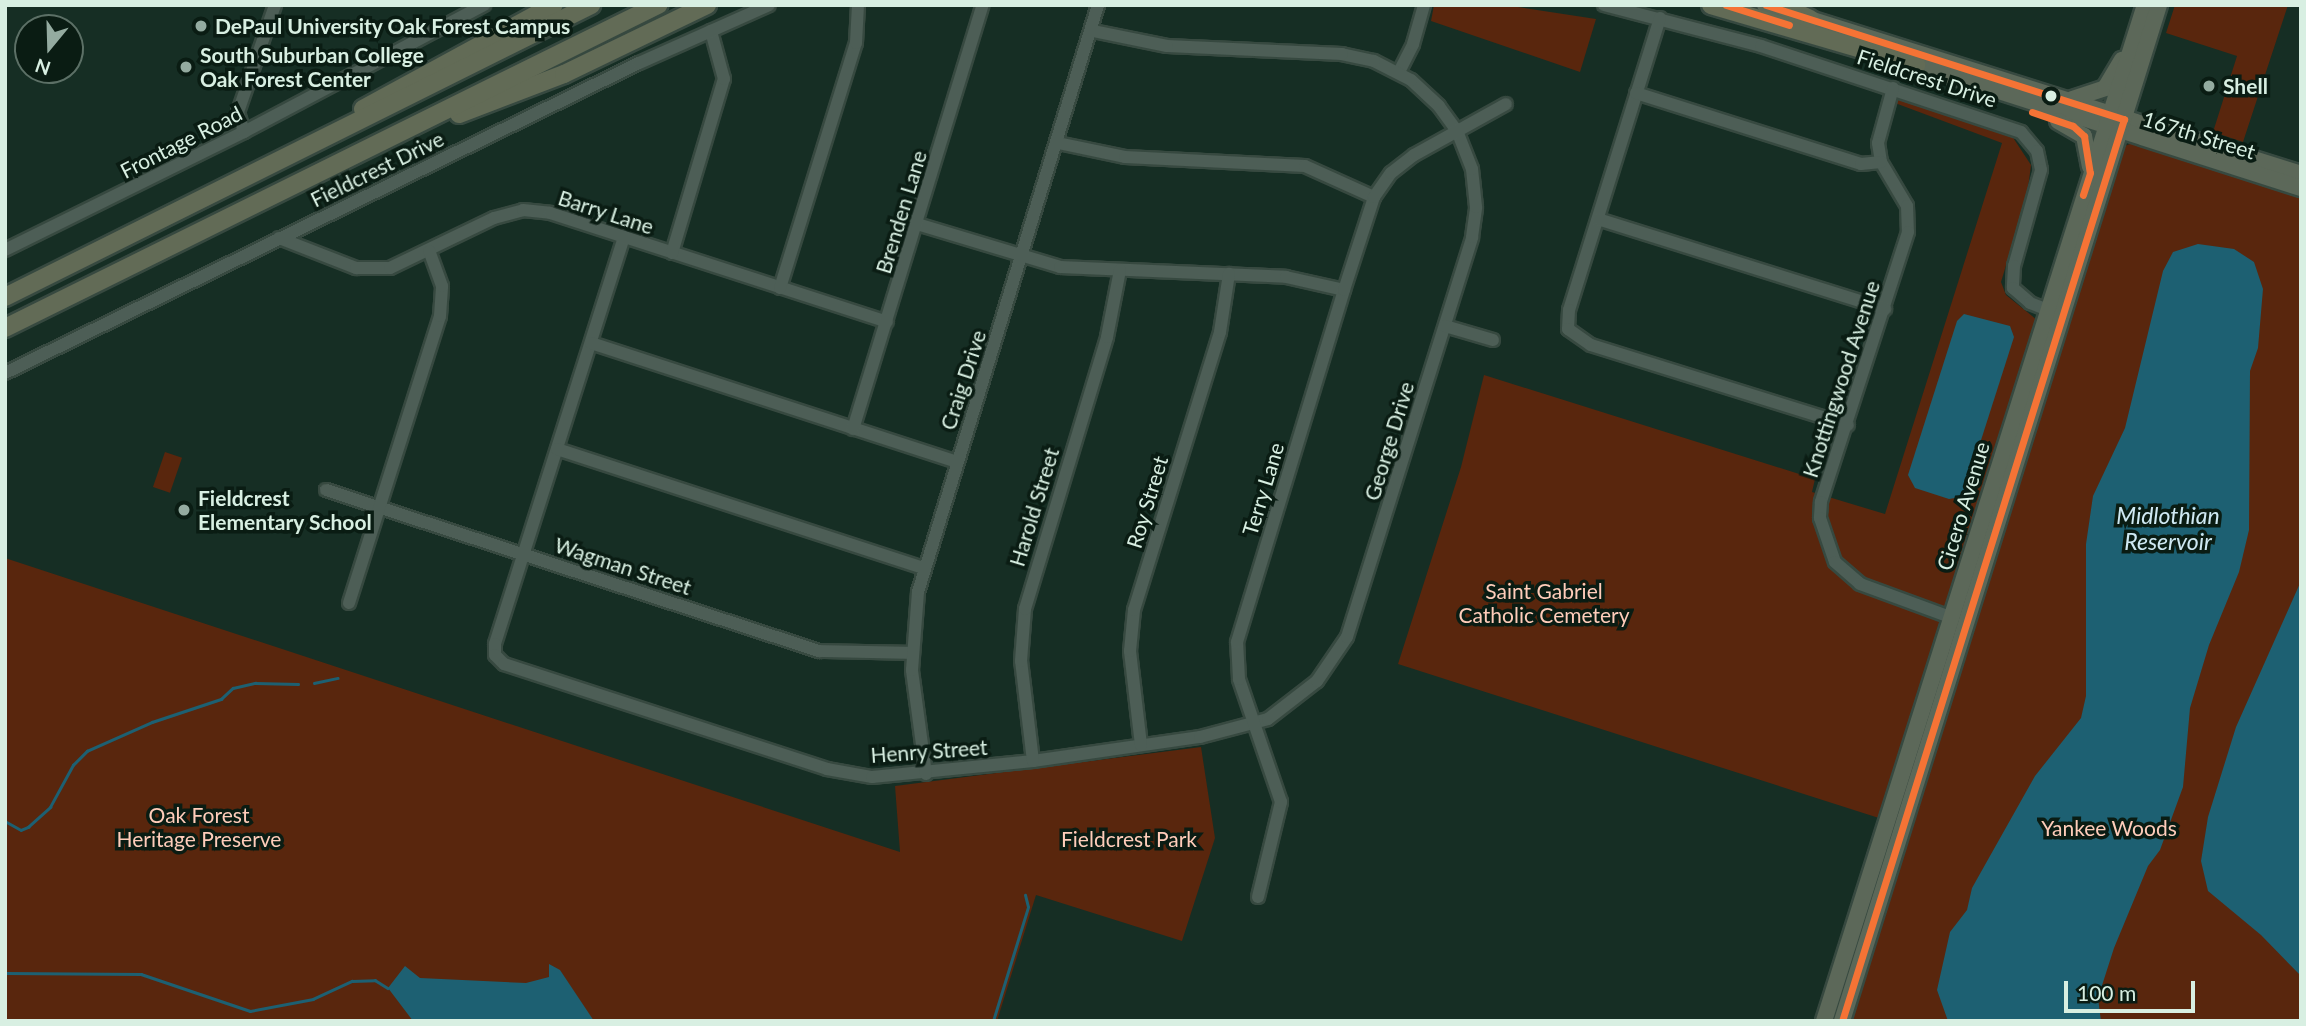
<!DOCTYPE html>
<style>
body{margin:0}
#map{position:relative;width:2306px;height:1026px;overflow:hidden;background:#162e24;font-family:Lato,sans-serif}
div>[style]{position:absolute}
.green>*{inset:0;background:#59260d;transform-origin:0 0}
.water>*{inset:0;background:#1d6072}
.stream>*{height:2.5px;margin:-1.25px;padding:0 1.25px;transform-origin:1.25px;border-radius:1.25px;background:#1d6072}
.roads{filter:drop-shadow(2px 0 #374940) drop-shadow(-2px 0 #374940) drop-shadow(0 2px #374940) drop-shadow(0 -2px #374940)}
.minor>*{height:12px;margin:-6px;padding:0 6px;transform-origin:6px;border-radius:6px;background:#4d5e56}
.major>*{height:16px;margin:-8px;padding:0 8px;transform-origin:8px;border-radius:8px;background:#5c6859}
.highway>*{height:18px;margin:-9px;padding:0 9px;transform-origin:9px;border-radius:9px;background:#626b56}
.bus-1>*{height:7px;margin:-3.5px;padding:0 3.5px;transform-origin:3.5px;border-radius:3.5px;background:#f57335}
.dots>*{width:19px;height:19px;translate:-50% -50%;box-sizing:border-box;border:4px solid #0a1c13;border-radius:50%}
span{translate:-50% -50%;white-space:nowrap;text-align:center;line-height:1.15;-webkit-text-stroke:7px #0a1c13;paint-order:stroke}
.poi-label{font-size:21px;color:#d8efe2;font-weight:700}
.left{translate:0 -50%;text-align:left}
.street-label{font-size:21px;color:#d8efe2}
.park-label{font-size:21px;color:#ffcdba}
.water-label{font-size:23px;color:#cfe9f3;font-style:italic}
.frame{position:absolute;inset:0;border:7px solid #d8efe2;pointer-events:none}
.north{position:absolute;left:14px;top:14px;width:70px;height:70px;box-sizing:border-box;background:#0a1c13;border:2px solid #5c7066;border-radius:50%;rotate:199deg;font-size:19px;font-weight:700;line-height:28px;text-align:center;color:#d8efe2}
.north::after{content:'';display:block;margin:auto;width:24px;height:32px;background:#94aba0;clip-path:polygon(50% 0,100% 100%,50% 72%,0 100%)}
.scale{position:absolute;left:2064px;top:981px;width:131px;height:32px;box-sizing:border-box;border:4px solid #d8efe2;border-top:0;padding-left:9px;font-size:21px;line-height:24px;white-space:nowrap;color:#d8efe2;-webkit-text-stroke:5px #0a1c13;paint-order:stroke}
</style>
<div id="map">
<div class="green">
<div style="clip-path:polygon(1434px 5px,1505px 5px,1596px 19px,1580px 72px,1431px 21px)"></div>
<div style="clip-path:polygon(2175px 5px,2288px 5px,2243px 142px,2213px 132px,2237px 56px,2166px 33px)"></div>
<div style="clip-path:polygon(1901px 96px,2010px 133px,2031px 165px,2027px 196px,2001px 282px,2006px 295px,2037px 320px,1882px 819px,1398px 664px,1461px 467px,1484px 375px,1815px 479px,1812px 492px,1885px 514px,2002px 143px,1895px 103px)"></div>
<div style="clip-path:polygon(2135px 142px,2301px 195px,2301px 1021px,1846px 1021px,2122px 147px)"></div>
<div style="left:165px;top:452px;width:18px;height:37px;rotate:19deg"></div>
<div style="clip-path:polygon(5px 558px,900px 852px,895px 786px,1201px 747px,1215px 838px,1182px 941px,1036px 895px,997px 1021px,5px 1021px)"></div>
</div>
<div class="water">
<div style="clip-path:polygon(2198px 244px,2234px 249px,2254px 262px,2263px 289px,2258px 348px,2250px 371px,2249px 530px,2239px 572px,2209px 645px,2190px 708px,2183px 787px,2160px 850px,2148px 866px,2114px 948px,2098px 998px,2101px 1021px,1948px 1021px,1937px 990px,1950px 932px,1967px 910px,1972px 888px,2035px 776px,2081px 718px,2086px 696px,2086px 544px,2093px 496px,2125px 428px,2163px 271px,2173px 252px)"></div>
<div style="clip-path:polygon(1964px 314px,2010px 326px,2014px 337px,1967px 484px,1961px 497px,1949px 499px,1915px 488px,1908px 475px,1957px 321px)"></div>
<div style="clip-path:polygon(2301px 581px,2301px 976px,2261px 935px,2208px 891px,2201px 861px,2208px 817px,2236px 727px)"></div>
<div style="clip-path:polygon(549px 964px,560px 970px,594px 1021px,413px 1021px,388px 988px,405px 966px,420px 978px,526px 983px,549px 977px)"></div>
</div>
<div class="stream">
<div style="left:314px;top:683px;width:24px;rotate:-12deg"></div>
<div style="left:5px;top:821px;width:18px;rotate:29deg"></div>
<div style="left:21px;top:830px;width:8px;rotate:-23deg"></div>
<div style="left:28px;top:827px;width:30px;rotate:-42deg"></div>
<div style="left:50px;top:807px;width:48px;rotate:-61.3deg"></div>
<div style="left:73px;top:765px;width:20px;rotate:-45deg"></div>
<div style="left:87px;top:751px;width:71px;rotate:-24deg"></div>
<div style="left:152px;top:722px;width:73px;rotate:-18.4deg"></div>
<div style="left:221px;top:699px;width:16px;rotate:-43deg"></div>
<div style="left:233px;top:688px;width:23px;rotate:-13deg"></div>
<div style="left:255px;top:683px;width:43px;rotate:1.3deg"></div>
<div style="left:5px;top:973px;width:136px;rotate:0.4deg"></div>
<div style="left:141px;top:974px;width:115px;rotate:18.7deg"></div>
<div style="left:250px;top:1011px;width:64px;rotate:-10.8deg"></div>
<div style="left:313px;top:999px;width:43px;rotate:-24.8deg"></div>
<div style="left:352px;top:981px;width:23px;rotate:-2deg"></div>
<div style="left:375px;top:980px;width:15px;rotate:32deg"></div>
<div style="left:993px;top:1021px;width:119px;rotate:-72.9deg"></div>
<div style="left:1028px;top:907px;width:12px;rotate:-104deg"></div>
</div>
<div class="roads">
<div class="minor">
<div style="left:1604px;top:5px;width:162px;rotate:14.6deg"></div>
<div style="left:1761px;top:46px;width:274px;rotate:18.3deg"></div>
<div style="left:2021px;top:132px;width:25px;rotate:50deg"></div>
<div style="left:2037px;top:151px;width:19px;rotate:78deg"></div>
<div style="left:2041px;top:170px;width:100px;rotate:105.7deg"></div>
<div style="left:2014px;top:266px;width:22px;rotate:93deg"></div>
<div style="left:2013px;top:288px;width:23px;rotate:41deg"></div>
<div style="left:2030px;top:303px;width:28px;rotate:21deg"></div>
<div style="left:1660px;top:18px;width:306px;rotate:107.3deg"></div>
<div style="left:1569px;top:310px;width:19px;rotate:93deg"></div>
<div style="left:1568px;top:329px;width:28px;rotate:35deg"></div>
<div style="left:1591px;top:345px;width:269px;rotate:17.3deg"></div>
<div style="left:1399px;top:72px;width:31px;rotate:-63deg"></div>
<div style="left:1413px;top:44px;width:41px;rotate:-74.2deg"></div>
<div style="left:1893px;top:88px;width:57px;rotate:105.3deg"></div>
<div style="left:1878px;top:143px;width:19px;rotate:81deg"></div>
<div style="left:1881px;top:162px;width:51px;rotate:59.4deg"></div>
<div style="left:1907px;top:206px;width:26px;rotate:88deg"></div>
<div style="left:1908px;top:232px;width:284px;rotate:107.9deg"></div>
<div style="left:1821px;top:502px;width:16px;rotate:94deg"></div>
<div style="left:1820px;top:518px;width:46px;rotate:71.2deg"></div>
<div style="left:1835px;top:562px;width:33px;rotate:41deg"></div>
<div style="left:1860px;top:584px;width:96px;rotate:20.1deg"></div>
<div style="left:1636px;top:93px;width:236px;rotate:17.5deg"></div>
<div style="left:1861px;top:164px;width:20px;rotate:-6deg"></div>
<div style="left:244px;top:132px;width:21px;rotate:-107deg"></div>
<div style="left:238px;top:112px;width:113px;rotate:-70.9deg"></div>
<div style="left:1058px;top:143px;width:68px;rotate:11.8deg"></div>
<div style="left:1125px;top:157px;width:180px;rotate:2.9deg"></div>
<div style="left:1305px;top:166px;width:76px;rotate:24.2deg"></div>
<div style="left:1598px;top:219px;width:301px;rotate:17.4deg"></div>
<div style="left:917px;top:224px;width:149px;rotate:16.7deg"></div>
<div style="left:1060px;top:267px;width:226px;rotate:2.5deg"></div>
<div style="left:1286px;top:277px;width:59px;rotate:12.6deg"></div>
<div style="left:624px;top:237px;width:427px;rotate:107.6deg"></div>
<div style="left:495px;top:644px;width:11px;rotate:90deg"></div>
<div style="left:495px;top:655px;width:13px;rotate:45deg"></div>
<div style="left:504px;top:664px;width:340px;rotate:18deg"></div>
<div style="left:827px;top:769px;width:46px;rotate:10.1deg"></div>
<div style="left:872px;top:777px;width:162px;rotate:-5.7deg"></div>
<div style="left:1033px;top:761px;width:169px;rotate:-8.2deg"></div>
<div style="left:1200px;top:737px;width:70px;rotate:-14.8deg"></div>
<div style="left:1268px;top:719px;width:62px;rotate:-37.8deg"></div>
<div style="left:1317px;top:681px;width:53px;rotate:-55.7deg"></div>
<div style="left:1347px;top:637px;width:419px;rotate:-72.6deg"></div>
<div style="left:1472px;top:237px;width:30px;rotate:-82deg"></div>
<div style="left:1476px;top:207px;width:38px;rotate:-96deg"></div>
<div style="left:1472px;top:169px;width:41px;rotate:-111.5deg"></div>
<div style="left:1457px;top:131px;width:31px;rotate:-126deg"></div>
<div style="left:1439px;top:106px;width:38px;rotate:-137deg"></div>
<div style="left:1411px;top:80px;width:42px;rotate:-152.8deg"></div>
<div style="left:1374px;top:61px;width:33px;rotate:-168deg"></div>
<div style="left:1342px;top:54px;width:175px;rotate:-177.4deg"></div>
<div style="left:1167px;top:46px;width:76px;rotate:-168.5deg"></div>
<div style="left:279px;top:238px;width:83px;rotate:21.3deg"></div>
<div style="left:356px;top:268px;width:34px"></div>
<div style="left:390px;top:268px;width:115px;rotate:-25.7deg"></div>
<div style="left:494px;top:218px;width:30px;rotate:-15deg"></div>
<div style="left:523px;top:210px;width:27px;rotate:6deg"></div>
<div style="left:550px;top:213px;width:354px;rotate:17.9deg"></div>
<div style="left:5px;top:250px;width:267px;rotate:-26.3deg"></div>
<div style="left:244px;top:132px;width:272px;rotate:-27.9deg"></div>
<div style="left:672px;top:253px;width:182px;rotate:-73.4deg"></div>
<div style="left:724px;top:79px;width:50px;rotate:-105.2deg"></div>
<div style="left:780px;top:288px;width:257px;rotate:-72.8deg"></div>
<div style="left:856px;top:43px;width:38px;rotate:-87deg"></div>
<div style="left:1445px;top:326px;width:50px;rotate:16.3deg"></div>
<div style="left:591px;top:343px;width:385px;rotate:18deg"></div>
<div style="left:5px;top:373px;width:706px;rotate:-26.06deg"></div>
<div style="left:639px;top:63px;width:142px;rotate:-24deg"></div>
<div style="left:853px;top:429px;width:443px;rotate:-73deg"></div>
<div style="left:557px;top:449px;width:386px;rotate:18deg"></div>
<div style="left:326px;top:490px;width:519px;rotate:18.09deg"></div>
<div style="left:819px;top:651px;width:92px;rotate:1.2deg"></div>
<div style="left:349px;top:603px;width:301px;rotate:-72.4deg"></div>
<div style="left:440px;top:316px;width:30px;rotate:-86deg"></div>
<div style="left:442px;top:286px;width:37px;rotate:-110deg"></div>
<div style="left:1141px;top:745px;width:95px;rotate:-96.7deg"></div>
<div style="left:1130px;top:651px;width:41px;rotate:-84.4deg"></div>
<div style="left:1134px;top:610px;width:291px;rotate:-72.8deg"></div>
<div style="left:1220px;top:332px;width:59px;rotate:-81.2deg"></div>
<div style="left:1033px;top:761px;width:101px;rotate:-96.8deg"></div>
<div style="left:1021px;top:661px;width:52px;rotate:-85.6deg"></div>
<div style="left:1025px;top:609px;width:284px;rotate:-73.2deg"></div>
<div style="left:1107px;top:337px;width:68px;rotate:-79deg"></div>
<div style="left:926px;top:774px;width:105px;rotate:-97.7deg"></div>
<div style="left:912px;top:670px;width:78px;rotate:-85.6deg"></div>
<div style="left:918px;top:592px;width:614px;rotate:-72.95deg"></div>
<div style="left:1258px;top:897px;width:98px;rotate:-76.4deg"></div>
<div style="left:1281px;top:802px;width:130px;rotate:-108.9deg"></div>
<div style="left:1239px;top:679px;width:37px;rotate:-93deg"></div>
<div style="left:1237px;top:642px;width:368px;rotate:-73.1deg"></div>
<div style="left:1344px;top:290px;width:98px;rotate:-72.1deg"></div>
<div style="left:1374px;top:197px;width:29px;rotate:-55deg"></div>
<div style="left:1391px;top:173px;width:29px;rotate:-38deg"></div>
<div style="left:1414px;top:155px;width:105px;rotate:-29deg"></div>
</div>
<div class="major">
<div style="left:1765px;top:5px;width:562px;rotate:17.5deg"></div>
<div style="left:1905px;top:61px;width:416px;rotate:17.8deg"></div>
<div style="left:2072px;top:99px;width:35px;rotate:-18deg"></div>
<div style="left:2105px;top:88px;width:33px;rotate:-59deg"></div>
<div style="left:2058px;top:121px;width:30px;rotate:30deg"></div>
<div style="left:2084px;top:136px;width:31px;rotate:79deg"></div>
<div style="left:1824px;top:1021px;width:1066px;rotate:-72.47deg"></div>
<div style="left:1842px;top:1021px;width:1064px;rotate:-72.67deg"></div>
</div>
<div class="highway">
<div style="left:1711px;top:5px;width:214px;rotate:16.3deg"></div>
<div style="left:1780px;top:5px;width:33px;rotate:25deg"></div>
<div style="left:363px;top:109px;width:217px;rotate:-28.6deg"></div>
<div style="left:459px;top:114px;width:112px;rotate:-20.9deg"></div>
<div style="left:564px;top:74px;width:159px;rotate:-25.8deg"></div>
<div style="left:5px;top:297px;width:655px;rotate:-26.49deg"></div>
<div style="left:5px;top:328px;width:729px;rotate:-26.32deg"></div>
</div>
</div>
<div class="bus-1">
<div style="left:1726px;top:5px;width:66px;rotate:17.6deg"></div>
<div style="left:1766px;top:5px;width:376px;rotate:17.7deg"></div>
<div style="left:2124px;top:119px;width:945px;rotate:107.36deg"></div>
<div style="left:2032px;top:112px;width:43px;rotate:18.9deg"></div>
<div style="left:2073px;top:126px;width:15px;rotate:42deg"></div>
<div style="left:2084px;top:136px;width:37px;rotate:81deg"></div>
<div style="left:2090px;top:173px;width:23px;rotate:108deg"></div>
</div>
<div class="dots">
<div style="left:201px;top:26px;background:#94aba0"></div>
<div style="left:186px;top:67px;background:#94aba0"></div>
<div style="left:2209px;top:86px;background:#94aba0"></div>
<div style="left:2051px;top:96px;background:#d8efe2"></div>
<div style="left:184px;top:510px;background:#94aba0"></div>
</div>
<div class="poi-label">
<span class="left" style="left:215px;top:26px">DePaul University Oak Forest Campus</span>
<span class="left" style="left:200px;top:67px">South Suburban College<br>Oak Forest Center</span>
<span class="left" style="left:2223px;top:86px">Shell</span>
<span class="left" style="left:198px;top:510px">Fieldcrest<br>Elementary School</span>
</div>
<div class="street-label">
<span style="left:1927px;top:78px;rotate:18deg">Fieldcrest Drive</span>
<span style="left:2199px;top:135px;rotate:17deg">167th Street</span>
<span style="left:181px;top:142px;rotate:-27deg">Frontage Road</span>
<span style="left:377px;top:169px;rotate:-26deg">Fieldcrest Drive</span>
<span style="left:606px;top:212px;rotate:18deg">Barry Lane</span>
<span style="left:901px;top:212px;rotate:-73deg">Brenden Lane</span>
<span style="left:1841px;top:379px;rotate:-72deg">Knottingwood Avenue</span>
<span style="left:963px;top:380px;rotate:-72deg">Craig Drive</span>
<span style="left:1389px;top:441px;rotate:-73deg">George Drive</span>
<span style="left:1263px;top:489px;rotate:-73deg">Terry Lane</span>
<span style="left:1147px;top:502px;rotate:-73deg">Roy Street</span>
<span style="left:1963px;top:506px;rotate:-73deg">Cicero Avenue</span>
<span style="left:1034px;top:507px;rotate:-73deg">Harold Street</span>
<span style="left:623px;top:566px;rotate:18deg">Wagman Street</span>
<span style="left:929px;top:751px;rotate:-4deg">Henry Street</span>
</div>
<div class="park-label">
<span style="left:1544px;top:603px">Saint Gabriel<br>Catholic Cemetery</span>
<span style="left:199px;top:827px">Oak Forest<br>Heritage Preserve</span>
<span style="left:2109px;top:828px">Yankee Woods</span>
<span style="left:1129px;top:839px">Fieldcrest Park</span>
</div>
<div class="water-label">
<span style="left:2168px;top:528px">Midlothian<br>Reservoir</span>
</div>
<div class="frame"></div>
<div class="north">N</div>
<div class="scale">100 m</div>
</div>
